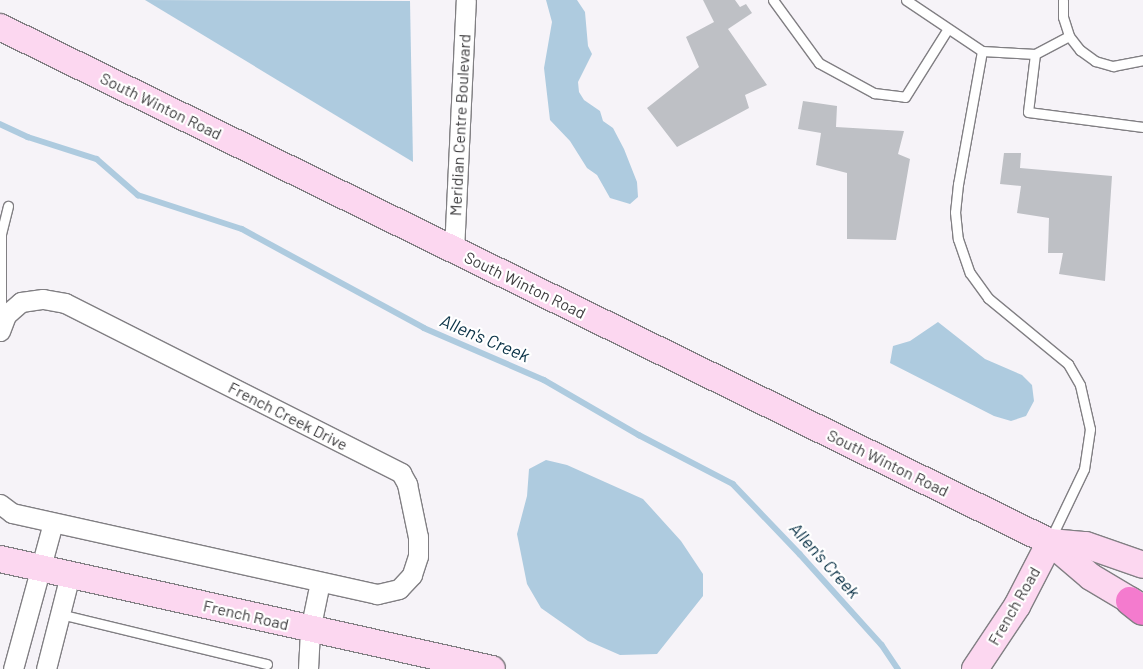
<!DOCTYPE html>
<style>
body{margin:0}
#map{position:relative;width:1143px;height:669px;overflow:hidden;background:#f6f3f8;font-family:Barlow,sans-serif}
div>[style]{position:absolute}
.water>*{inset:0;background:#aecbdf}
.stream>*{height:5.5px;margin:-2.75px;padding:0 2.75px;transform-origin:2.75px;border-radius:2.75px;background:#aecbdf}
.building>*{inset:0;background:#bec0c5}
.roads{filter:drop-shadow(1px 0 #817f83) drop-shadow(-1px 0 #817f83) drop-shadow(0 1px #817f83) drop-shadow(0 -1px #817f83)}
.lane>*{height:9px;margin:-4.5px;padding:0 4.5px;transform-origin:4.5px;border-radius:4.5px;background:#fff}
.street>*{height:19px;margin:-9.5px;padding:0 9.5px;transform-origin:9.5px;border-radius:9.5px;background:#fff}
.secondary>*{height:26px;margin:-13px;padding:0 13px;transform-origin:13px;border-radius:13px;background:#fcd7f0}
.highway>*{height:28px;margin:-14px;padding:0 14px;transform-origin:14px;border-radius:14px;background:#f47bce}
span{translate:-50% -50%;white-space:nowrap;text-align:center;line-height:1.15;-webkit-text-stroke:4.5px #fff;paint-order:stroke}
.street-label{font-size:16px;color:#3d3c3e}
.water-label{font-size:18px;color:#093146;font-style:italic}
</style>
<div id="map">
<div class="water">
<div style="clip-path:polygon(145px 0,410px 1px,413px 162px)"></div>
<div style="clip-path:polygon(546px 0,577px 0,585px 12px,588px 46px,592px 54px,578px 82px,579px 92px,584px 100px,600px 111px,603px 121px,613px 128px,624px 149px,637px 182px,638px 197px,630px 204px,610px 198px,597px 175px,587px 168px,570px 141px,550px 120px,544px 68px,552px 22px)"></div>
<div style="clip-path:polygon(938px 322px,985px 359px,1022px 375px,1032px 385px,1034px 401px,1026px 416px,1011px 421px,994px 416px,890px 363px,893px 346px,910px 341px)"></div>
<div style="clip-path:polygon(546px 460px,567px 465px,643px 499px,681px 541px,703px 574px,703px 596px,657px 654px,620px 655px,588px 641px,541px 608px,527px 584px,517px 534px,527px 496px,529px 469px)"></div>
</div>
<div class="stream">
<div style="left:0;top:124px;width:31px;rotate:25deg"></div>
<div style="left:28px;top:137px;width:72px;rotate:17.7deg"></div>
<div style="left:97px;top:159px;width:55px;rotate:41.3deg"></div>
<div style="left:138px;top:195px;width:109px;rotate:18.1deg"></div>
<div style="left:242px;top:229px;width:207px;rotate:28.5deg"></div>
<div style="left:424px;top:328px;width:131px;rotate:23.4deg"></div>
<div style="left:544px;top:380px;width:110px;rotate:30.1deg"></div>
<div style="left:639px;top:435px;width:106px;rotate:27.5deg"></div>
<div style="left:733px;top:484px;width:97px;rotate:46.3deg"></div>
<div style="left:800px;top:554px;width:122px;rotate:48deg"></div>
<div style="left:882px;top:645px;width:29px;rotate:56deg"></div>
</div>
<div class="building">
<div style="clip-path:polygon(703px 0,735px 0,740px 7px,746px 4px,752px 13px,728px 29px,767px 85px,745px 95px,749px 108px,677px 147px,647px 108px,699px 67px,686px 37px,714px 22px)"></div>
<div style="clip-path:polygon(803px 101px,837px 106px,836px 127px,904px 131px,898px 154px,910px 159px,896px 240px,847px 239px,847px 173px,816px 165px,821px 133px,798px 129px)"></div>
<div style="clip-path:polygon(1004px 153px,1021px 153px,1020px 168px,1112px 176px,1105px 281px,1059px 274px,1063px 253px,1048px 253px,1049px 218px,1017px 213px,1021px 186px,1000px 184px)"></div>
</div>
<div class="roads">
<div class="lane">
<div style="left:773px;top:0;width:78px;rotate:53.9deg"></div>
<div style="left:819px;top:63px;width:63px;rotate:28.6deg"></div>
<div style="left:874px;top:93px;width:31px;rotate:7deg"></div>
<div style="left:905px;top:97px;width:79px;rotate:-57.9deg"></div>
<div style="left:906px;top:0;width:92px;rotate:33.9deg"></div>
<div style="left:982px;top:51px;width:53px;rotate:3.2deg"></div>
<div style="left:1035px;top:54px;width:38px;rotate:-28deg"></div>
<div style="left:1063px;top:0;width:17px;rotate:90deg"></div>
<div style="left:1063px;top:17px;width:20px;rotate:72deg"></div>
<div style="left:1069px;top:36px;width:18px;rotate:52deg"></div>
<div style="left:1080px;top:50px;width:19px;rotate:36deg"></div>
<div style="left:1095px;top:61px;width:19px;rotate:16deg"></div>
<div style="left:1113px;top:66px;width:31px;rotate:-11deg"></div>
<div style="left:982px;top:51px;width:135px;rotate:100.2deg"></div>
<div style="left:958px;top:184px;width:28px;rotate:96deg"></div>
<div style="left:955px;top:212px;width:27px;rotate:84deg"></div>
<div style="left:958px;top:239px;width:36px;rotate:71deg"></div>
<div style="left:970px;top:273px;width:31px;rotate:54deg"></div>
<div style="left:988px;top:298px;width:104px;rotate:39.5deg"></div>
<div style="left:1068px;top:364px;width:24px;rotate:60deg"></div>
<div style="left:1080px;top:385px;width:45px;rotate:77.2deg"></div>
<div style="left:1090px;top:429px;width:40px;rotate:98.5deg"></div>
<div style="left:1084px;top:469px;width:79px;rotate:115.6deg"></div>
<div style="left:1035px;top:54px;width:58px;rotate:96.9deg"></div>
<div style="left:1028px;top:112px;width:116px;rotate:7.4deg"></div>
<div style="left:1px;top:319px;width:85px;rotate:-90deg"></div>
<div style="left:1px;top:234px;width:29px;rotate:-76deg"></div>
<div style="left:60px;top:614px;width:213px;rotate:13.6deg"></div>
</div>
<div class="street">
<div style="left:454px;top:251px;width:251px;rotate:-87.3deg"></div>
<div style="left:0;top:331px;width:17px;rotate:-69deg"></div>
<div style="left:6px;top:315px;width:20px;rotate:-41deg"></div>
<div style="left:21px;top:302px;width:22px;rotate:-8deg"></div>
<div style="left:43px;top:299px;width:22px;rotate:10deg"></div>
<div style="left:65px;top:303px;width:377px;rotate:26.8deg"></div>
<div style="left:401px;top:473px;width:13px;rotate:61deg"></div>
<div style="left:407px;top:484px;width:54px;rotate:78.3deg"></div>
<div style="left:418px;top:537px;width:19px;rotate:90deg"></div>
<div style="left:418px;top:556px;width:20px;rotate:108deg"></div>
<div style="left:412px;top:575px;width:19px;rotate:133deg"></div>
<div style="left:399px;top:589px;width:23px;rotate:167deg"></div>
<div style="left:377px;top:594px;width:374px;rotate:-167.5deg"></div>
<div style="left:12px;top:513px;width:15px;rotate:-143deg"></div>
<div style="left:13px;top:669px;width:151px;rotate:-74.7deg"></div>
<div style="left:46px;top:669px;width:97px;rotate:-75.7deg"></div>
<div style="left:308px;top:669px;width:39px;rotate:-87deg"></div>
<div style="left:310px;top:630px;width:49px;rotate:-78.2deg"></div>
</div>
<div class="secondary">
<div style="left:0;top:27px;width:1169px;rotate:26.13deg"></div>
<div style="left:1050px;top:542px;width:54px;rotate:40.5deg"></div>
<div style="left:1091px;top:577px;width:61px;rotate:30.8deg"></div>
<div style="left:1050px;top:542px;width:36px;rotate:5deg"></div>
<div style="left:1086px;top:545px;width:60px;rotate:19.3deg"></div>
<div style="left:0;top:559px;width:504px;rotate:12.6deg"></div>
<div style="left:975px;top:669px;width:76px;rotate:-56.3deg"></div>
<div style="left:1017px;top:606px;width:72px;rotate:-62.7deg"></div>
</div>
<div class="highway">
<div style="left:1130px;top:601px;width:16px;rotate:38deg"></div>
</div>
</div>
<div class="street-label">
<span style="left:161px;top:106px;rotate:26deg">South Winton Road</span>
<span style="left:460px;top:125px;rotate:-87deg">Meridian Centre Boulevard</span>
<span style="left:525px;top:285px;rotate:26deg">South Winton Road</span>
<span style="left:288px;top:416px;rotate:27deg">French Creek Drive</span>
<span style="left:888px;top:463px;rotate:26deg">South Winton Road</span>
<span style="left:1014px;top:606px;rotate:-60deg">French Road</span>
<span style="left:246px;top:615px;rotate:13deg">French Road</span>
</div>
<div class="water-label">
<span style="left:485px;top:338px;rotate:23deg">Allen's Creek</span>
<span style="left:825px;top:560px;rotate:48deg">Allen's Creek</span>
</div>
</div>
